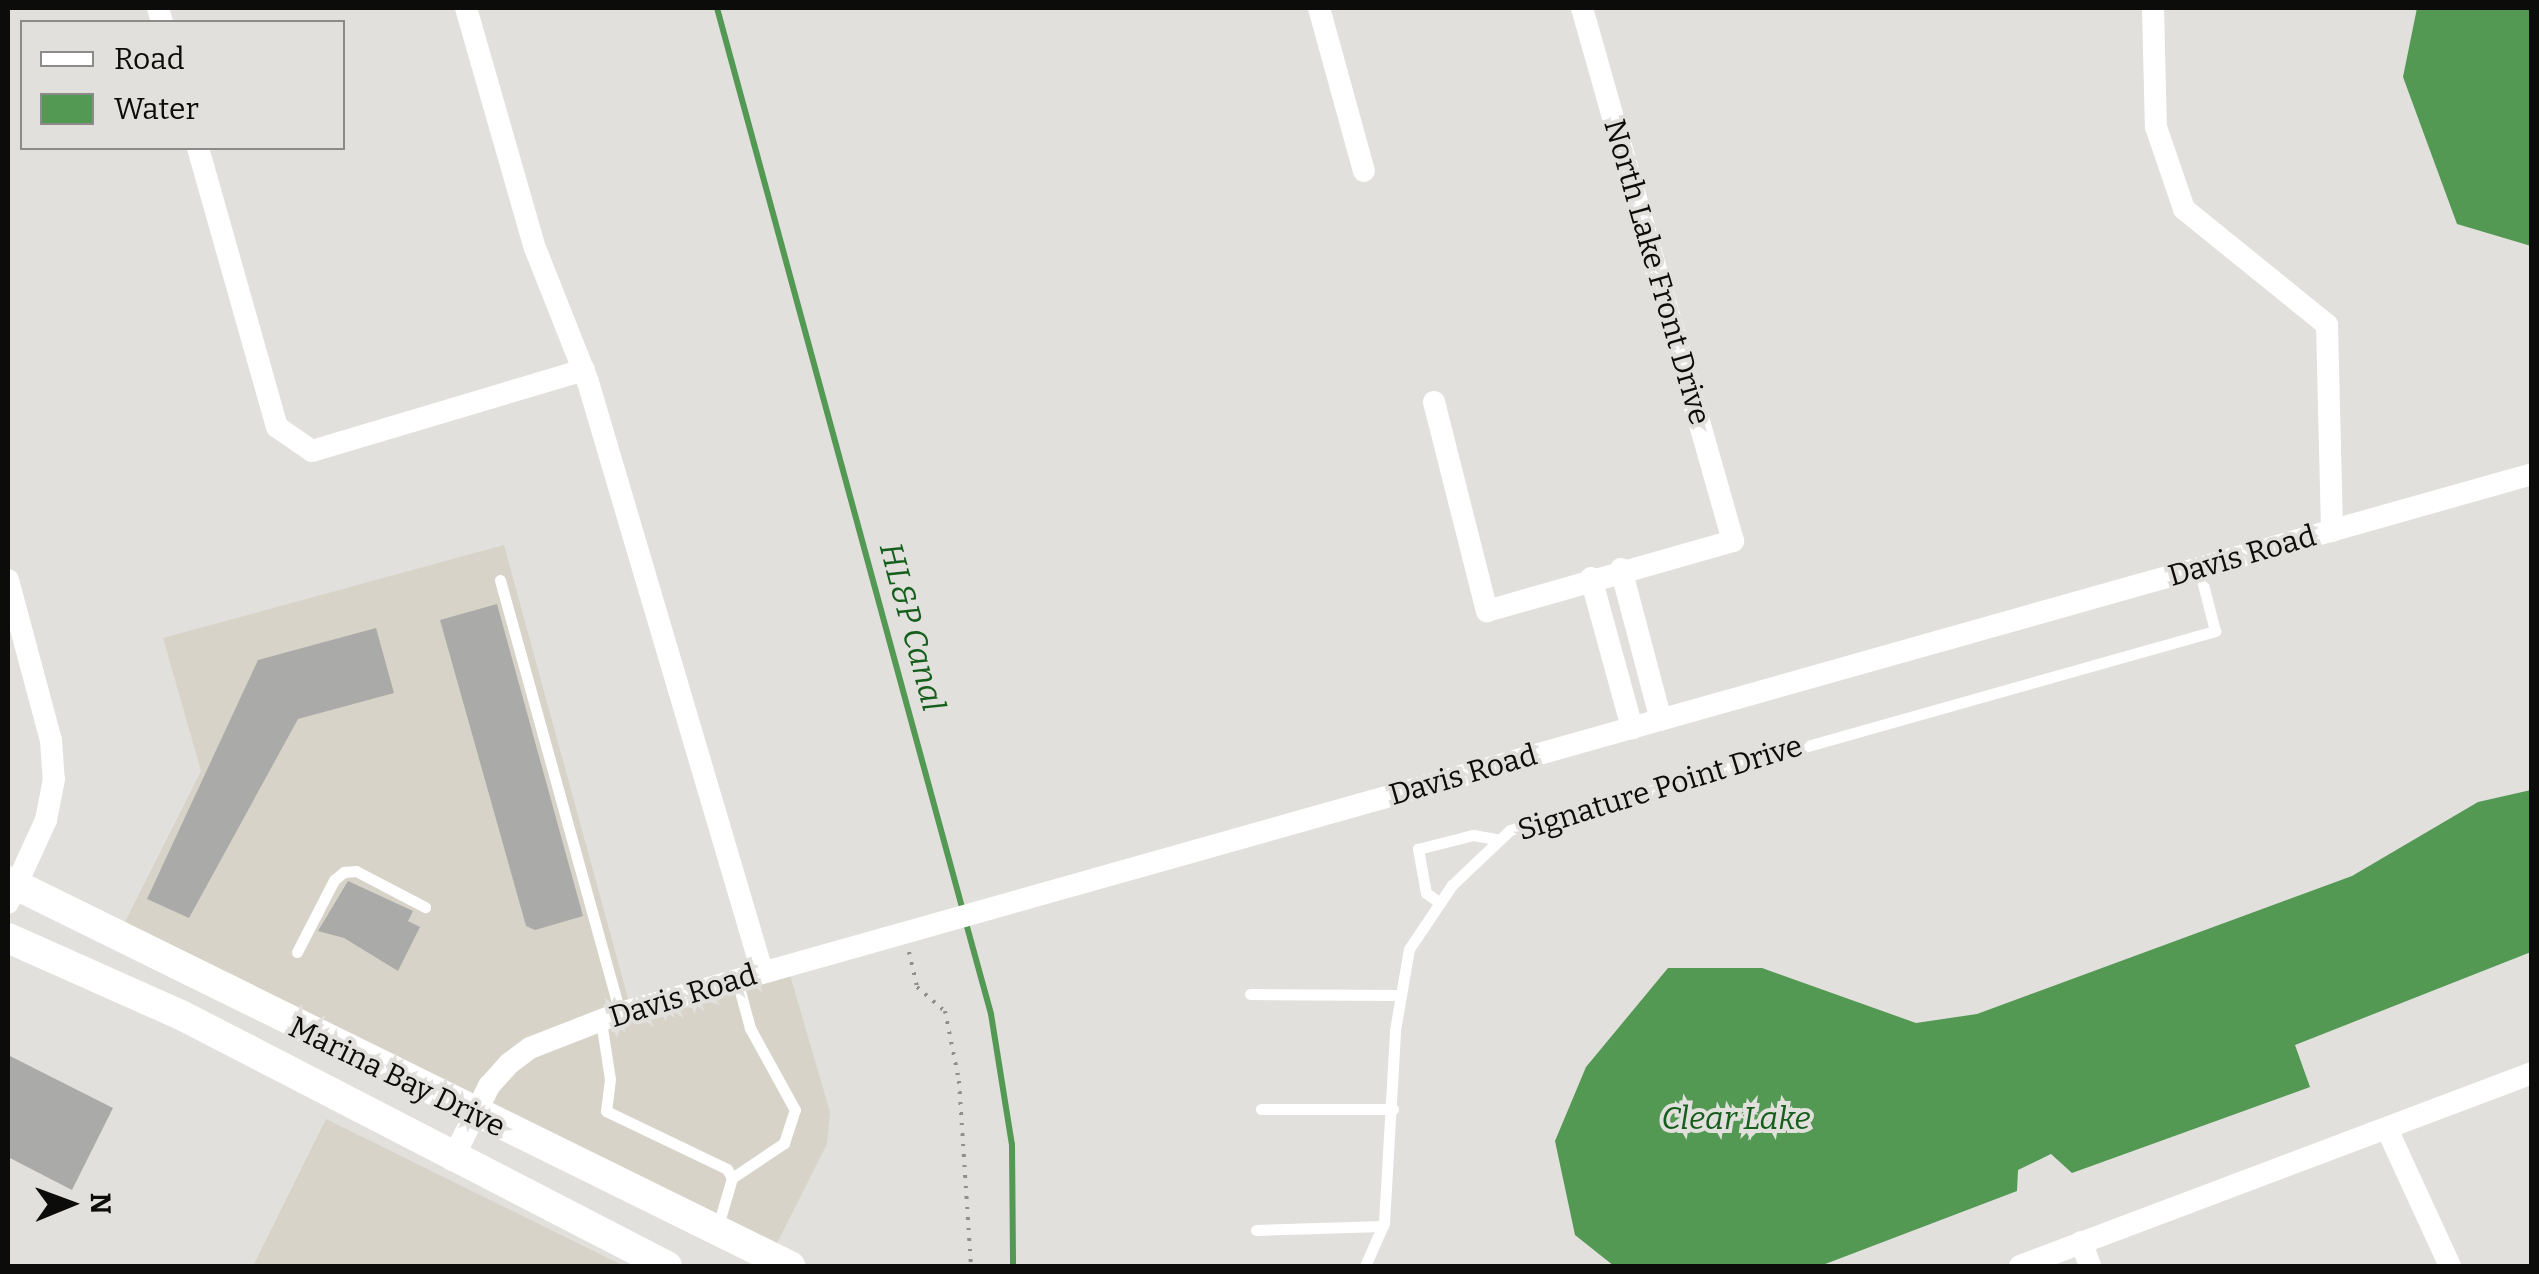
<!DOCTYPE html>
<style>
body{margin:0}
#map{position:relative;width:2539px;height:1274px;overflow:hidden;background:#e1e0dd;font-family:Bitter,serif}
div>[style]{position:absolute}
.built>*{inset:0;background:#d8d3c9}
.water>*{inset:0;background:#539853}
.stream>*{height:6px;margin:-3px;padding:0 3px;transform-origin:3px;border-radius:3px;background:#539853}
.building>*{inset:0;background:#aaaba8}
.path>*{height:4px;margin-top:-2px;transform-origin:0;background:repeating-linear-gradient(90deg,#908f8d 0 2.5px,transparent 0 10.5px)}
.service>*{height:11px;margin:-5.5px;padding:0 5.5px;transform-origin:5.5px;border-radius:5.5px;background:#fff}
.minor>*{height:22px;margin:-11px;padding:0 11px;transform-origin:11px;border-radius:11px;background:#fff}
.secondary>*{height:30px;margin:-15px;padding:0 15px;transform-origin:15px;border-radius:15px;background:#fff}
span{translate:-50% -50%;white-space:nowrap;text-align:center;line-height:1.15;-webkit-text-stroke:8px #e1e0dd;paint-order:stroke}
.street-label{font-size:30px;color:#0c0c0b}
.water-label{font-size:32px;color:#155e1b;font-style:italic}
.frame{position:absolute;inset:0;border:10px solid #0c0c0b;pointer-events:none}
.legend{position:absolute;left:20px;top:20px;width:325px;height:130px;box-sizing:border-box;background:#e1e0dd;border:2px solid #8c8b89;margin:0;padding:12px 18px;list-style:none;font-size:30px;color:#0c0c0b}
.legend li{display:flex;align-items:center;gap:20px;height:50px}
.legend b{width:50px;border:2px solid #8c8b89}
.north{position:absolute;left:20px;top:1154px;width:100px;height:100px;-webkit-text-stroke:8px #e1e0dd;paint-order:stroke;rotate:89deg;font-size:28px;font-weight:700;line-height:40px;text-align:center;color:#0c0c0b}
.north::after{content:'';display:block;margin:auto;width:35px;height:45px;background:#0c0c0b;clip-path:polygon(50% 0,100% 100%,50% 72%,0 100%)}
</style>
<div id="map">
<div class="built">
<div style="clip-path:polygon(504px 545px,635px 1024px,790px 975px,830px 1112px,827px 1144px,775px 1247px,122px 928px,201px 771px,163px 638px)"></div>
<div style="clip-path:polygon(326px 1119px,624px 1266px,253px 1266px)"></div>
</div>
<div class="water">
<div style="clip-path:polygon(2417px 8px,2531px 8px,2531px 246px,2457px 224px,2403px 77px)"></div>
<div style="clip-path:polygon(2531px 790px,2531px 952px,2295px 1045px,2310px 1087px,2072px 1173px,2051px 1154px,2018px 1170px,2017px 1191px,1820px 1266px,1614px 1266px,1575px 1235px,1555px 1141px,1586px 1067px,1668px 968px,1762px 968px,1916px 1023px,1977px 1014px,2352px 876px,2478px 802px)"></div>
</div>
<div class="stream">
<div style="left:717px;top:8px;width:936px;rotate:74.76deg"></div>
<div style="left:966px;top:923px;width:94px;rotate:74.6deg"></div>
<div style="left:991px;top:1014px;width:133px;rotate:80.9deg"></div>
<div style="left:1012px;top:1145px;width:121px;rotate:89.5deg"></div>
</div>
<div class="building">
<div style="clip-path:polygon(497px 604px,583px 916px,535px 930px,526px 926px,440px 620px)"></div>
<div style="clip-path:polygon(376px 628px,394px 693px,298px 719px,189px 918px,147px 899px,258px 660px)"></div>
<div style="clip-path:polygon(348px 881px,413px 911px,408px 921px,420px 927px,398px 971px,344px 938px,318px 931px)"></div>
<div style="clip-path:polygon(8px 1055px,113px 1108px,72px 1190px,8px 1157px)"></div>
</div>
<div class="path">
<div style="left:909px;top:952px;width:36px;rotate:77deg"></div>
<div style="left:917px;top:987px;width:37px;rotate:41deg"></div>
<div style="left:945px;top:1011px;width:71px;rotate:78.7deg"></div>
<div style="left:959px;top:1081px;width:185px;rotate:86.3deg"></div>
</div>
<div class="service">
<div style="left:500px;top:580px;width:449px;rotate:74.5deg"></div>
<div style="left:1440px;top:903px;width:17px;rotate:-144deg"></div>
<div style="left:1426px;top:893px;width:45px;rotate:-100.3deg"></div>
<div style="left:1418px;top:849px;width:57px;rotate:-14.3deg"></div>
<div style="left:1473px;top:835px;width:27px;rotate:10deg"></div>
<div style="left:297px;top:952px;width:81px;rotate:-62.8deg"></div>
<div style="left:334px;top:880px;width:13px;rotate:-39deg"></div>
<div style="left:344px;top:872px;width:12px;rotate:-5deg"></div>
<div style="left:356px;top:871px;width:78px;rotate:27.6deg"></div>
<div style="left:1250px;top:994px;width:149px;rotate:0.4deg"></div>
<div style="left:601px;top:1021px;width:59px;rotate:81.2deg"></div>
<div style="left:610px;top:1079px;width:32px;rotate:97deg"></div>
<div style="left:606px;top:1111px;width:134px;rotate:25.6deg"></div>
<div style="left:727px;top:1169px;width:10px;rotate:61deg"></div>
<div style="left:732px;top:1178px;width:53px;rotate:106.4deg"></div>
<div style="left:1261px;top:1109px;width:132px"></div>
<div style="left:732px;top:1178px;width:63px;rotate:-33.9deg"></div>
<div style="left:784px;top:1143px;width:35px;rotate:-72deg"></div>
<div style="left:795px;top:1110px;width:94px;rotate:-118.8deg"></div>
<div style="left:750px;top:1028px;width:50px;rotate:-105.2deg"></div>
<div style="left:1256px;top:1230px;width:127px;rotate:-1.8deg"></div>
<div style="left:1365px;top:1266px;width:47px;rotate:-66.2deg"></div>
<div style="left:1384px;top:1223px;width:193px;rotate:-86.7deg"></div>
<div style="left:1395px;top:1030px;width:82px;rotate:-80.2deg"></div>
<div style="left:1409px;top:949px;width:77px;rotate:-56.1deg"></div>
<div style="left:1452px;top:885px;width:80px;rotate:-43.5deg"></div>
<div style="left:1510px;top:830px;width:733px;rotate:-15.76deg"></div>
<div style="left:2215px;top:631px;width:65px;rotate:-104.3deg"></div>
</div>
<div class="minor">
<div style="left:158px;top:8px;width:15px;rotate:74deg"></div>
<div style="left:466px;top:8px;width:250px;rotate:74deg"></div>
<div style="left:535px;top:248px;width:144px;rotate:68.4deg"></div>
<div style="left:588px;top:382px;width:614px;rotate:73.54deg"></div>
<div style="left:1319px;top:8px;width:169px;rotate:74.6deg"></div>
<div style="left:2153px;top:8px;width:119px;rotate:88.6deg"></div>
<div style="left:2156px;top:127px;width:87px;rotate:71.1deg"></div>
<div style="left:2184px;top:209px;width:184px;rotate:39deg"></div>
<div style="left:2327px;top:325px;width:206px;rotate:88.6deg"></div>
<div style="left:198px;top:148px;width:290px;rotate:74.2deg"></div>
<div style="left:277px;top:427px;width:42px;rotate:34.4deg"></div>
<div style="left:312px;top:451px;width:284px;rotate:-16.6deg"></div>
<div style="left:1434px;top:402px;width:216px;rotate:75.8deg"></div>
<div style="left:1487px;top:611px;width:256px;rotate:-15.9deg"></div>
<div style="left:1733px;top:541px;width:554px;rotate:-105.82deg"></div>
<div style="left:1621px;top:569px;width:156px;rotate:75.2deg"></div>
<div style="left:1591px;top:578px;width:156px;rotate:74.7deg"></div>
<div style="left:8px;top:580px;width:166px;rotate:75deg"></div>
<div style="left:51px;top:740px;width:39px;rotate:86deg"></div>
<div style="left:54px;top:779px;width:42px;rotate:101deg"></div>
<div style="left:46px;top:820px;width:91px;rotate:114.6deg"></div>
<div style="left:2387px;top:1129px;width:151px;rotate:65.3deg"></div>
<div style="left:452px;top:1160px;width:83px;rotate:-63.4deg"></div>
<div style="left:489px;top:1086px;width:31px;rotate:-48deg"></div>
<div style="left:510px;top:1063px;width:25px;rotate:-37deg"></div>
<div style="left:530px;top:1048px;width:97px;rotate:-21.3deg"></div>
<div style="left:620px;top:1013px;width:1987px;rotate:-15.74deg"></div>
<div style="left:2081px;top:1242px;width:26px;rotate:69deg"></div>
<div style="left:2020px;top:1266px;width:547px;rotate:-20.65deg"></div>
</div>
<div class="secondary">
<div style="left:8px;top:881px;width:872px;rotate:26.21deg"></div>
<div style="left:8px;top:938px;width:189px;rotate:24deg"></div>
<div style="left:181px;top:1015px;width:547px;rotate:27.31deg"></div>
</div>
<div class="street-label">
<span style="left:1657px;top:272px;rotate:74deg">North Lake Front Drive</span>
<span style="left:2242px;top:556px;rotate:-16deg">Davis Road</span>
<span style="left:1463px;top:775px;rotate:-16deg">Davis Road</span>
<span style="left:1660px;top:788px;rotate:-17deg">Signature Point Drive</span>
<span style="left:683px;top:996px;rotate:-17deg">Davis Road</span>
<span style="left:397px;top:1077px;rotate:26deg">Marina Bay Drive</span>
</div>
<div class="water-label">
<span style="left:912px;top:627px;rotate:75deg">HL&amp;P Canal</span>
<span style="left:1736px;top:1118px">Clear Lake</span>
</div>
<div class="frame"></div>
<ul class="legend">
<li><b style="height:12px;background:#fff"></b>Road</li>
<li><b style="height:28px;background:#539853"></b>Water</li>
</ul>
<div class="north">N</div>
</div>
